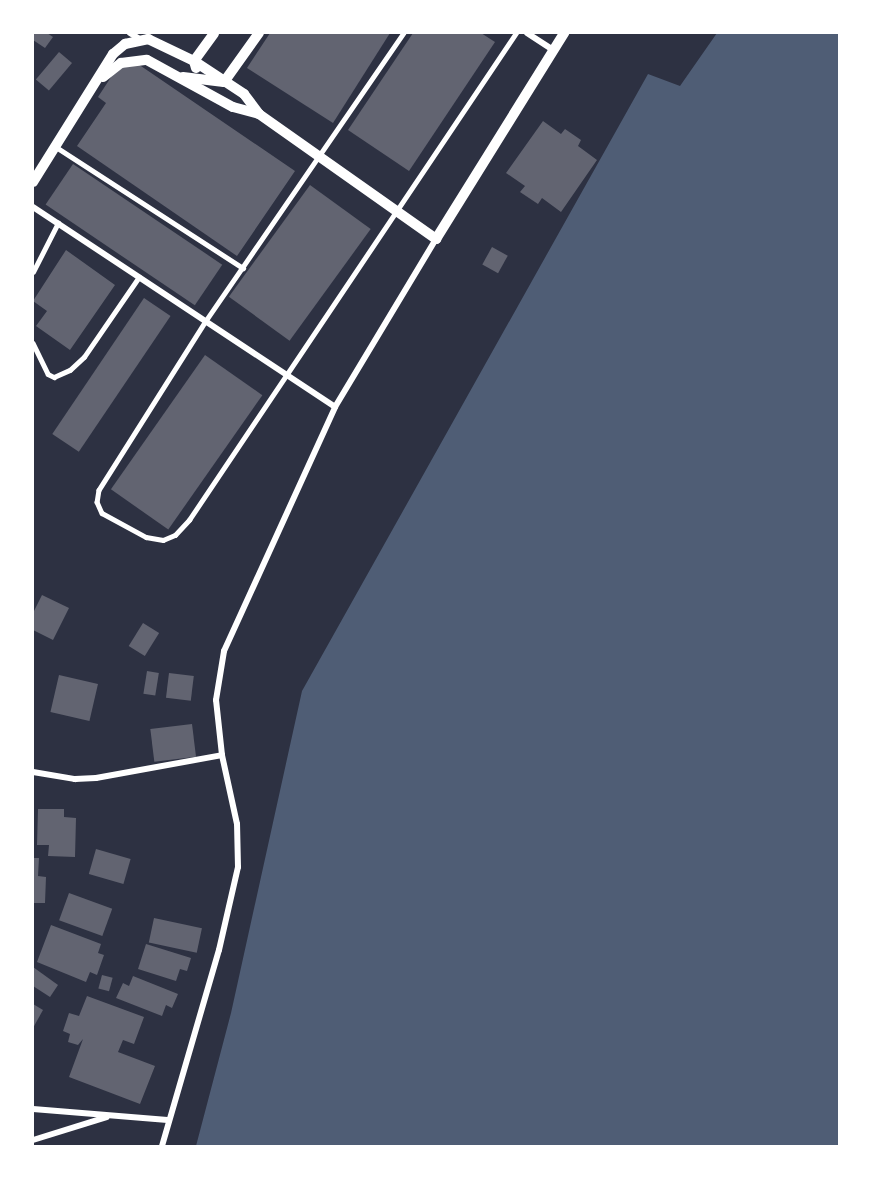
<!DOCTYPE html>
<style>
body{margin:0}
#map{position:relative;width:872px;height:1179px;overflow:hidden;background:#2d3142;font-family:Figtree,sans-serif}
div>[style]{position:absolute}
.water>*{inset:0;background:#4f5d75}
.building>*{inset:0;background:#626471;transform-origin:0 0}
.service>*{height:4.5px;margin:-2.25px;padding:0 2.25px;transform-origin:2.25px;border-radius:2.25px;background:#fff}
.minor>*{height:6px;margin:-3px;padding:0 3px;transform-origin:3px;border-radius:3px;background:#fff}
.tertiary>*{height:10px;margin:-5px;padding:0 5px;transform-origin:5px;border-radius:5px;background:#fff}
span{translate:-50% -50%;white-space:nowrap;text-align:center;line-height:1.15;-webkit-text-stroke:6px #fff;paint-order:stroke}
.frame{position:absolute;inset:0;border:34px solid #fff;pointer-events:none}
</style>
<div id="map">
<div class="water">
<div style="clip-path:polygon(717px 33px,839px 33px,839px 1146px,196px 1146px,231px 1013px,302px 691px,648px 74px,680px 86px)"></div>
</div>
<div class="building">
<div style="clip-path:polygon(33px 33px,47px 33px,53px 37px,45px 48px,33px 40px)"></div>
<div style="clip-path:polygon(270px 33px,390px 33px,333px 123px,247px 68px)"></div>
<div style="clip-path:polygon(413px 33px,481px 33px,495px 42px,409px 171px,348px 130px)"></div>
<div style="left:59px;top:52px;width:17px;height:36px;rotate:40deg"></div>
<div style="clip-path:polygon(138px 64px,295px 171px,237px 256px,77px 146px,106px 103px,98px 97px,117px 68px)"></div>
<div style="clip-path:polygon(543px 121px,561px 134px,565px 129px,581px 140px,578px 146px,597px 160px,561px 212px,542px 198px,538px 204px,520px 192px,525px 186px,506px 173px)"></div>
<div style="left:73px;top:164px;width:180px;height:49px;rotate:34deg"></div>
<div style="left:310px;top:185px;width:75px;height:138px;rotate:36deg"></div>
<div style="left:492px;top:247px;width:18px;height:20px;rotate:29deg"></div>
<div style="clip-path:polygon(66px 250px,115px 285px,70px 350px,36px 326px,47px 311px,33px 301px)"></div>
<div style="left:144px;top:298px;width:32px;height:164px;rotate:34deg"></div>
<div style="left:205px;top:355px;width:70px;height:164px;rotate:35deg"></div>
<div style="clip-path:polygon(42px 595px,69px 608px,53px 640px,33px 630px,33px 613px)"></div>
<div style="left:143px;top:623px;width:19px;height:27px;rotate:32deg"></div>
<div style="left:147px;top:671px;width:12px;height:23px;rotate:9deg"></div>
<div style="left:169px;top:673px;width:25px;height:25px;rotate:7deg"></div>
<div style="left:59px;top:675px;width:40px;height:38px;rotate:13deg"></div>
<div style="left:192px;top:724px;width:33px;height:42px;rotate:83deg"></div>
<div style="clip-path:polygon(38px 809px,64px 809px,64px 817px,76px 818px,75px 857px,48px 856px,49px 845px,37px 845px)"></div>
<div style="left:96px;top:849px;width:36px;height:26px;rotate:16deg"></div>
<div style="clip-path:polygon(33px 858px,39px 858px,38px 876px,46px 877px,45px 903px,33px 903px)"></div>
<div style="left:69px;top:893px;width:46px;height:29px;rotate:20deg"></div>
<div style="left:154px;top:918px;width:49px;height:25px;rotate:12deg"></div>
<div style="clip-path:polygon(51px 925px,101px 944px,98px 953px,104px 955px,97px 975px,90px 972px,86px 982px,37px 962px)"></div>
<div style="clip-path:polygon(146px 944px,191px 958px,187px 971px,180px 969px,176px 981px,138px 969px)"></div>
<div style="clip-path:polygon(33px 967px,58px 985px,50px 997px,33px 986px)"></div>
<div style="left:102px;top:975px;width:11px;height:14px;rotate:15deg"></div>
<div style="clip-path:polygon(133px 976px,178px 994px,172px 1008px,166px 1005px,162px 1016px,116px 998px,123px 983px,129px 986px)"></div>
<div style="clip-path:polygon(87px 996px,144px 1017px,134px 1044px,123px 1040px,118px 1052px,155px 1066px,140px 1104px,69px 1077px,83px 1039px,78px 1045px,68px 1042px,70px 1034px,63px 1031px,69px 1013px,79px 1016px)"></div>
<div style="clip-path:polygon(33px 1004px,43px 1010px,33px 1028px)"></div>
</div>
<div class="service">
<div style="left:404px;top:33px;width:349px;rotate:124.5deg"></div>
<div style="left:206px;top:321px;width:200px;rotate:122.3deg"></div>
<div style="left:99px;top:490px;width:12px;rotate:99deg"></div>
<div style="left:97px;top:502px;width:12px;rotate:66deg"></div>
<div style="left:102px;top:513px;width:50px;rotate:28.6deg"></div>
<div style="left:146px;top:537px;width:17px;rotate:10deg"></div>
<div style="left:163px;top:540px;width:13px;rotate:-23deg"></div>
<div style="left:175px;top:535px;width:21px;rotate:-47deg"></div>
<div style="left:189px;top:520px;width:587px;rotate:-56.12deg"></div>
<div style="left:56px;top:147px;width:223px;rotate:32.9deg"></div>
<div style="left:33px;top:272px;width:55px;rotate:-63deg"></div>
<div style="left:33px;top:343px;width:34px;rotate:64deg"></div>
<div style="left:48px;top:374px;width:7px;rotate:27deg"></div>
<div style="left:54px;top:377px;width:17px;rotate:-24deg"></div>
<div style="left:70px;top:370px;width:19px;rotate:-43deg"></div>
<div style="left:84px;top:357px;width:97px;rotate:-55.5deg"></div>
</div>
<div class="minor">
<div style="left:130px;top:33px;width:9px;rotate:32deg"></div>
<div style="left:527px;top:33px;width:31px;rotate:33deg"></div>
<div style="left:33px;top:207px;width:362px;rotate:33.5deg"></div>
<div style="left:33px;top:772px;width:43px;rotate:9.5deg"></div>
<div style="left:75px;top:779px;width:21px;rotate:-3deg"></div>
<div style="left:96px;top:778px;width:128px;rotate:-10.3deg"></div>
<div style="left:33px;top:1109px;width:135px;rotate:4.7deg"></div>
<div style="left:33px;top:1140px;width:77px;rotate:-17.3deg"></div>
<div style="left:162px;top:1146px;width:204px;rotate:-73.8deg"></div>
<div style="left:219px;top:950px;width:85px;rotate:-77.1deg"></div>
<div style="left:238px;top:867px;width:43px;rotate:-91.3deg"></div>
<div style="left:237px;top:824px;width:71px;rotate:-102.3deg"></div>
<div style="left:222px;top:755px;width:55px;rotate:-96.2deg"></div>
<div style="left:216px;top:700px;width:50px;rotate:-80.7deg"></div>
<div style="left:224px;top:651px;width:268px;rotate:-65.5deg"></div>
<div style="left:335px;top:407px;width:196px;rotate:-59deg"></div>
</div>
<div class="tertiary">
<div style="left:196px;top:68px;width:7px;rotate:-106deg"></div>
<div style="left:194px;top:61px;width:34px;rotate:-54deg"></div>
<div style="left:103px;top:77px;width:23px;rotate:-38deg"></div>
<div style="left:121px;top:63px;width:26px;rotate:-7deg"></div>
<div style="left:147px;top:60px;width:98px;rotate:28.7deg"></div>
<div style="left:233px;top:107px;width:27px;rotate:15deg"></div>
<div style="left:183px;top:77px;width:41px;rotate:7deg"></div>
<div style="left:224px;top:82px;width:60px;rotate:-54.5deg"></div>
<div style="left:33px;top:182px;width:151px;rotate:-58deg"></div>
<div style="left:113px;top:54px;width:16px;rotate:-40deg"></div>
<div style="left:125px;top:44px;width:24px;rotate:-12deg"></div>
<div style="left:148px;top:39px;width:51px;rotate:25.6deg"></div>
<div style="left:194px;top:61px;width:60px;rotate:33.4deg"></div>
<div style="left:244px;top:94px;width:25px;rotate:53deg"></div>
<div style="left:259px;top:114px;width:217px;rotate:35.2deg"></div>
<div style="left:436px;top:239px;width:243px;rotate:-58.1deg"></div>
</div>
<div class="frame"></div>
</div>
